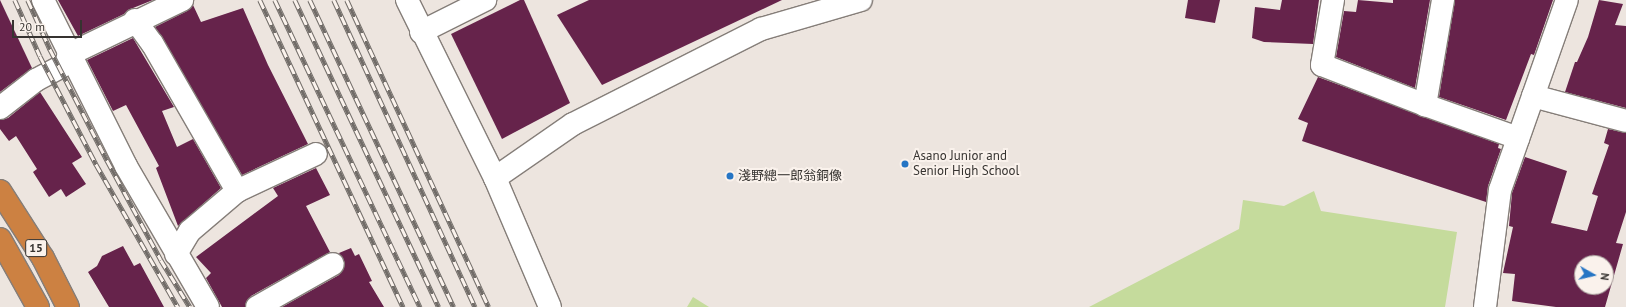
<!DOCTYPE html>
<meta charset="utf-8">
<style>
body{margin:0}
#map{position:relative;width:1626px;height:307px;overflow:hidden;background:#ede5df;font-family:"PT Sans","Noto Sans JP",sans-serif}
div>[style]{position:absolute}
.green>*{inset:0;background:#c5db9c}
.building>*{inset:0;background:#66234b}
.roads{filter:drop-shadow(1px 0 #857e79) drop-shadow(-1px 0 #857e79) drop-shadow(0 1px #857e79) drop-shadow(0 -1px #857e79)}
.minor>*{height:22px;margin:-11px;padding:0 11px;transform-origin:11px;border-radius:11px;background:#fff}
.highway>*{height:22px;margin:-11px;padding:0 11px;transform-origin:11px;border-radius:11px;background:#cc8142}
.rail>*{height:4.5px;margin-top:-2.25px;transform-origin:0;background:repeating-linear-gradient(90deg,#faf2ec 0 9px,#716c68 0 18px);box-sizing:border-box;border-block:1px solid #716c68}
.dots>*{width:11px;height:11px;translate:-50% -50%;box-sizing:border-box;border:2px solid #faf2ec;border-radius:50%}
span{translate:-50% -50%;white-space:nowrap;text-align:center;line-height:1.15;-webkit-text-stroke:4px #faf2ec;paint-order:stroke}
.shield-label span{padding:1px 3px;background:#faf2ec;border:1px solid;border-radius:3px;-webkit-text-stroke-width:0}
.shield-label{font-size:12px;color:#363330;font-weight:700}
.poi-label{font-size:13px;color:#363330}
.left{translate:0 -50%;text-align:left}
.north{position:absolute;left:1574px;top:255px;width:40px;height:40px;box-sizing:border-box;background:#faf2ec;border:1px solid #aca6a1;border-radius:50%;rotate:98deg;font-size:11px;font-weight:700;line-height:16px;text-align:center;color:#363330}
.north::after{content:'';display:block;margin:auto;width:14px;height:18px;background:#2675c4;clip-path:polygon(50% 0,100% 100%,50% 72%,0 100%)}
.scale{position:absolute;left:12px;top:20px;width:70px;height:18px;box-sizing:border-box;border:2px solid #363330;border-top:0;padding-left:5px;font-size:12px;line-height:14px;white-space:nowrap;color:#363330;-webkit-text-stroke:3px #faf2ec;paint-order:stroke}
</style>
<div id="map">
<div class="green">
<div style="clip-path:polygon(1314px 191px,1321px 211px,1457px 232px,1445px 307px,1089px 307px,1239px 229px,1243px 200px,1284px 206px)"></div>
<div style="clip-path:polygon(693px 297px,709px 307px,687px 307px)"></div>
</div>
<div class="building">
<div style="clip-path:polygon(0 0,32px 68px,0 92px)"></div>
<div style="clip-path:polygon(58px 0,153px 0,128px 10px,124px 14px,78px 36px)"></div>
<div style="clip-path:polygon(520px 0,524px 0,570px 103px,502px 139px,451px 34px)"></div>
<div style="clip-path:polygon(589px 0,782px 0,602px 85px,557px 15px)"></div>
<div style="clip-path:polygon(1188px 0,1220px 0,1215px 23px,1185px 18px)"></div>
<div style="clip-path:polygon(1282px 0,1319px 0,1313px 44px,1264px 42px,1252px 38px,1255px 7px,1280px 10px)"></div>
<div style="clip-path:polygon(1358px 0,1393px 3px,1393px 0,1430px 0,1415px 88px,1336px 57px,1344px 11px,1356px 12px)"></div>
<div style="clip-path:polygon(1455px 0,1553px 0,1534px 55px,1531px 54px,1506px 120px,1439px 97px)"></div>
<div style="clip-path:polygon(1599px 0,1623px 4px,1615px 25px,1626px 26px,1626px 108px,1565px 92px,1575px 62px,1577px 62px,1588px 37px)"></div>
<div style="clip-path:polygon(193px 5px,201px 22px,243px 8px,268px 65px,308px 144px,242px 175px,155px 27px,187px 11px)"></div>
<div style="clip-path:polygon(133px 38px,174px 107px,162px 111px,177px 147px,193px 139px,221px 188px,178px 226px,156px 168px,159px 166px,126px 105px,113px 111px,87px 60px)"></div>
<div style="clip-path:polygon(1318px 77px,1499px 144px,1498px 148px,1501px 149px,1488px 186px,1486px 202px,1302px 141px,1308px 123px,1298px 119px)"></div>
<div style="clip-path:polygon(40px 92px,82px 157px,72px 163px,86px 184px,66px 197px,61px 189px,49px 197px,33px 172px,37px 169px,16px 136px,9px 141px,0 129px,0 120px,8px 118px)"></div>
<div style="clip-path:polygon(evenodd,1608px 129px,1626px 133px,1626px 212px,1616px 243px,1623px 244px,1605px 307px,1556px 307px,1512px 301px,1515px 274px,1503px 273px,1513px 227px,1509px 226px,1512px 193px,1525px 157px,1567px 171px,1551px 223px,1587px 231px,1598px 196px,1592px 194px,1609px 145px,1604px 143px,1608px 129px,1582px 263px,1606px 263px,1606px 287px,1582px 287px,1582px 263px)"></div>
<div style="clip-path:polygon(316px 168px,330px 195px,306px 206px,330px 252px,251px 296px,245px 307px,222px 307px,206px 278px,211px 273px,196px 257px,278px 196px,273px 188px)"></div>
<div style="clip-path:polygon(123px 246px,134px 266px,140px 263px,164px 307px,109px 307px,88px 272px,97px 266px,102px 256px)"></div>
<div style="clip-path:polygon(351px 248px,355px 256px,359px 254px,372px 281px,369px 282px,384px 307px,282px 307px,339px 275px,345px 264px,339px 253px)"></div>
</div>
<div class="roads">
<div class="minor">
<div style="left:43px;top:0;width:186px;rotate:63.4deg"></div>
<div style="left:126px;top:166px;width:163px;rotate:59.8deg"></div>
<div style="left:407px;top:0;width:199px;rotate:63.7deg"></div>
<div style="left:495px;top:178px;width:140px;rotate:66.9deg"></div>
<div style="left:1333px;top:0;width:66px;rotate:99.6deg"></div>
<div style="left:1322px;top:65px;width:110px;rotate:21.2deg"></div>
<div style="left:1443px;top:0;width:107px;rotate:99.7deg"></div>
<div style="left:1425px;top:105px;width:99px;rotate:19.5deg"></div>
<div style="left:135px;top:20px;width:29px;rotate:54deg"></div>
<div style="left:152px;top:43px;width:171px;rotate:60.1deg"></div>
<div style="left:421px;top:32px;width:72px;rotate:-26.6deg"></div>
<div style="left:68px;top:55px;width:127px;rotate:-25.8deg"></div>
<div style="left:1533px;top:96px;width:96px;rotate:15deg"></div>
<div style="left:0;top:108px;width:46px;rotate:-37.9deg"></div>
<div style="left:36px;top:80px;width:40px;rotate:-28deg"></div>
<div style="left:495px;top:178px;width:95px;rotate:-34.7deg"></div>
<div style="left:573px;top:124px;width:211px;rotate:-26.8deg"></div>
<div style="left:761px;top:29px;width:104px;rotate:-16.2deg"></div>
<div style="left:176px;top:254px;width:27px;rotate:-59deg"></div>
<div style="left:190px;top:231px;width:62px;rotate:-40.4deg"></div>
<div style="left:237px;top:191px;width:87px;rotate:-25.1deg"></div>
<div style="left:257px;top:307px;width:87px;rotate:-29.5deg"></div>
<div style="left:1485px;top:307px;width:118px;rotate:-82.7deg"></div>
<div style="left:1500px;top:190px;width:201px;rotate:-70.6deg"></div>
</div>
<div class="highway">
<div style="left:0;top:191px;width:80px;rotate:57.3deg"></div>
<div style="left:43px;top:258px;width:55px;rotate:63deg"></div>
<div style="left:0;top:239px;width:78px;rotate:60.8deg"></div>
</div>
</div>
<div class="rail">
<div style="left:15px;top:0;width:61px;rotate:65.9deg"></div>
<div style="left:40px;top:56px;width:122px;rotate:62.6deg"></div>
<div style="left:96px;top:164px;width:165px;rotate:60.2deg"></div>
<div style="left:28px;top:0;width:54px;rotate:65.8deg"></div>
<div style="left:50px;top:49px;width:125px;rotate:62.8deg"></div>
<div style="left:107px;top:160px;width:114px;rotate:61.6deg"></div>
<div style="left:161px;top:260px;width:55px;rotate:58.3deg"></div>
<div style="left:260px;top:0;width:339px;rotate:65deg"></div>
<div style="left:275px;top:0;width:340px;rotate:64.7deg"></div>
<div style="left:295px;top:0;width:339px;rotate:64.9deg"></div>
<div style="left:310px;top:0;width:339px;rotate:64.9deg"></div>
<div style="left:334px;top:0;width:338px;rotate:65.3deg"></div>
<div style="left:347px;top:0;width:338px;rotate:65.2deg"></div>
</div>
<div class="dots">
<div style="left:905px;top:164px;background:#2675c4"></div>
<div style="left:730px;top:176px;background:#2675c4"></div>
</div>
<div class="shield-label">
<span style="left:36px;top:248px">15</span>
</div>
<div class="poi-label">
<span class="left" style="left:913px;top:164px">Asano Junior and<br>Senior High School</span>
<span class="left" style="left:738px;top:176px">淺野總一郎翁銅像</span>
</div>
<div class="north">N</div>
<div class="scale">20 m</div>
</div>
